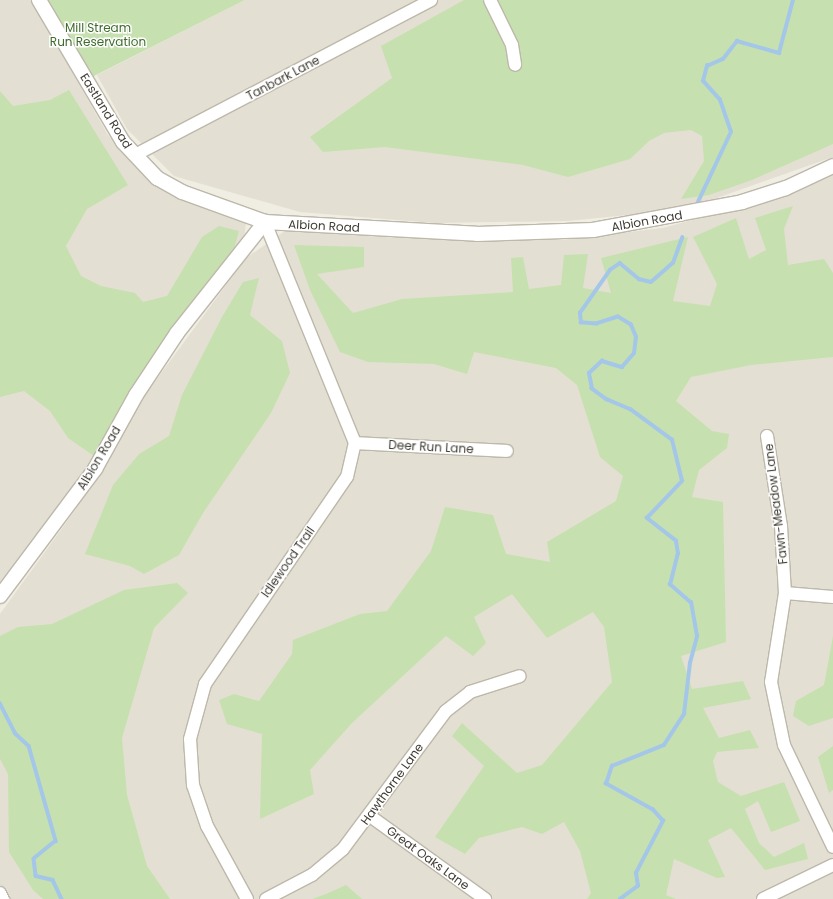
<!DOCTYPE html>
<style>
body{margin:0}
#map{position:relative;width:833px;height:899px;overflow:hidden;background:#f0ede3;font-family:Poppins,sans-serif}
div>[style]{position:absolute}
.residential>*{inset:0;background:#e3dfd2}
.green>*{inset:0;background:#c6e1af}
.stream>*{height:3.5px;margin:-1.75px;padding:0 1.75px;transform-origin:1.75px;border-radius:1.75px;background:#a4c6e8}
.roads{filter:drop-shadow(1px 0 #bdb8aa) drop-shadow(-1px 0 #bdb8aa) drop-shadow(0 1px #bdb8aa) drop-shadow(0 -1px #bdb8aa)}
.minor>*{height:12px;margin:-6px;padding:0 6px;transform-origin:6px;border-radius:6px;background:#fff}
.tertiary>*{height:14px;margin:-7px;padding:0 7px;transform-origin:7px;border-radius:7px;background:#fff}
span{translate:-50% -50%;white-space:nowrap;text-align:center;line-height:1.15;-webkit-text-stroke:3px #fff;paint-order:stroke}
.park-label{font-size:12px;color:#406c2e}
.street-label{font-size:12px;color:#413d34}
</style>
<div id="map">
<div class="residential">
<div style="clip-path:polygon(0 0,31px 0,108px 135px,154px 185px,246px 223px,244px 238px,97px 458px,0 586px)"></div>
<div style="clip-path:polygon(245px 0,833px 0,833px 157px,714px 199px,638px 214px,567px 221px,435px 223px,300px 212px,174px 176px,127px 129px,97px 75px)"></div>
<div style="clip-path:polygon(833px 172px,833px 899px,0 899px,0 614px,76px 509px,134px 410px,246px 258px,285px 231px,400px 238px,561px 240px,663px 228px,739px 207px)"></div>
</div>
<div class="green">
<div style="clip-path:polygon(37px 0,245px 0,84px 81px)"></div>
<div style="clip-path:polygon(464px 0,833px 0,833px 144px,752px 180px,709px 195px,681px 199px,704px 161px,702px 136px,691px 130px,664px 133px,649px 141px,630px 159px,568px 177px,523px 165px,385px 147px,323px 152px,310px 137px,392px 78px,381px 46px)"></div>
<div style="clip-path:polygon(69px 90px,128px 185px,87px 209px,66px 246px,81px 276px,101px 286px,135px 293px,143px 302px,167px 296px,202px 237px,219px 226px,239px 231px,234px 249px,178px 319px,94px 456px,68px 438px,50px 411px,24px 391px,0 397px,0 91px,13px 106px,50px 100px)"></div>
<div style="clip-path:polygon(793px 206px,784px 229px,788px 265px,824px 259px,833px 273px,833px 357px,751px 365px,691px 377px,676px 401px,712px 431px,729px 434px,727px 448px,699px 470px,692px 497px,723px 502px,726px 642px,681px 656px,692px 689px,743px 681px,751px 699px,703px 708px,719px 738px,750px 730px,759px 748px,717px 752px,713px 761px,718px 782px,741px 796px,784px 782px,800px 821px,771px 832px,758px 801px,745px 809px,759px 843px,774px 857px,804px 843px,808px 859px,765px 870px,731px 828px,708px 840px,725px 877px,717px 878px,674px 859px,666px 895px,676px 899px,587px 899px,591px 893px,580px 851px,564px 822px,542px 834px,522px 827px,479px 838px,465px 854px,435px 837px,484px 766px,452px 736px,462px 723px,517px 773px,542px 765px,612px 682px,604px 627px,593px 612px,547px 638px,512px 594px,474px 617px,486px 643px,473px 656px,446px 636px,352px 723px,310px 770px,314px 794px,260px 819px,262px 734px,227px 724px,219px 700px,234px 694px,259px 701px,292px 654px,293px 640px,360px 614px,387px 611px,431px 551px,445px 507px,493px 515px,506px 554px,550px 562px,547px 542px,616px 501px,623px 476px,600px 457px,577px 385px,556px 368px,474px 352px,467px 374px,434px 364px,368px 362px,340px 352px,310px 290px,294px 245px,364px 247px,364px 267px,317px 274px,353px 313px,402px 299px,513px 292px,511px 258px,523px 257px,529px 289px,561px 285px,564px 255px,588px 254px,583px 288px,611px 293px,601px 258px,688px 237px,673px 301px,710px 306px,717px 284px,693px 237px,736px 218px,749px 259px,766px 250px,755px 218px)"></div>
<div style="clip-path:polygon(259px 278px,250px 315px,282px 341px,290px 373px,271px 413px,203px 513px,179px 555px,144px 574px,130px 566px,85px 554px,113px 485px,139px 454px,169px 436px,182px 395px,222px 317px,243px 282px)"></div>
<div style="clip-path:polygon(177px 583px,188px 593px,154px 628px,122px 738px,127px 795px,147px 866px,170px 899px,43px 899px,33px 890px,9px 852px,8px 774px,0 759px,0 636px,18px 627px,52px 624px,124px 590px)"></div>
<div style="clip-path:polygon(833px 636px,833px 718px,809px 726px,793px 716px,796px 701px,824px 685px)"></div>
<div style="clip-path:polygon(833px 746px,833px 790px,829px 793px,818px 757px)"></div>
<div style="clip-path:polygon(346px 885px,362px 899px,312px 899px,326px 894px)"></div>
</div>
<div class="stream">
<div style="left:698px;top:202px;width:77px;rotate:-64.8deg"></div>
<div style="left:731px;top:132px;width:34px;rotate:-109deg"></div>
<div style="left:720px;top:100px;width:25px;rotate:-132deg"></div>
<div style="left:703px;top:81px;width:16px;rotate:-75deg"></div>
<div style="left:707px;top:66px;width:17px;rotate:-24deg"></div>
<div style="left:723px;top:59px;width:23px;rotate:-52deg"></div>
<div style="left:737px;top:41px;width:44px;rotate:15.9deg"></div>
<div style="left:779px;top:53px;width:55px;rotate:-75.2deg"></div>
<div style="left:0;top:703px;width:34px;rotate:63deg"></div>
<div style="left:15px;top:733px;width:19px;rotate:43deg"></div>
<div style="left:29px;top:746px;width:99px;rotate:74.1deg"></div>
<div style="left:56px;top:841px;width:28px;rotate:141deg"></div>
<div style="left:34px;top:859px;width:17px;rotate:83deg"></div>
<div style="left:36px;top:876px;width:17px;rotate:13deg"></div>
<div style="left:53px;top:880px;width:21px;rotate:65deg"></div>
<div style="left:620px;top:899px;width:22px;rotate:-36deg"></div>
<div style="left:638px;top:886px;width:13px;rotate:-99deg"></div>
<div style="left:636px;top:873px;width:59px;rotate:-62.6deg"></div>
<div style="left:663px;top:821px;width:15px;rotate:-132deg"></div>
<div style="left:653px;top:810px;width:54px;rotate:-151deg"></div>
<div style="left:606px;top:784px;width:19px;rotate:-72deg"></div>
<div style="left:612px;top:766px;width:56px;rotate:-22deg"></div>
<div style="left:664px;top:745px;width:37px;rotate:-57deg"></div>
<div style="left:684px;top:714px;width:51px;rotate:-83.3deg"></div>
<div style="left:690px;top:663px;width:28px;rotate:-75deg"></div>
<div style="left:697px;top:636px;width:34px;rotate:-100deg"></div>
<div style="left:691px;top:603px;width:28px;rotate:-139deg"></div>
<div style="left:670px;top:585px;width:32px;rotate:-76deg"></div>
<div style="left:678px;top:554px;width:13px;rotate:-99deg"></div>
<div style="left:676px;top:541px;width:37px;rotate:-142deg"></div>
<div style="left:647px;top:518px;width:51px;rotate:-46.6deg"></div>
<div style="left:682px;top:481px;width:42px;rotate:-103.7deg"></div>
<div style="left:672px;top:440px;width:51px;rotate:-143.8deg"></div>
<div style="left:631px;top:410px;width:26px;rotate:-157deg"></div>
<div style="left:607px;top:400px;width:19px;rotate:-144deg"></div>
<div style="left:592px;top:389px;width:16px;rotate:-101deg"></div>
<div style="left:589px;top:373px;width:18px;rotate:-43deg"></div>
<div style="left:602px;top:361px;width:21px;rotate:17deg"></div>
<div style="left:622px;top:367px;width:18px;rotate:-49deg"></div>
<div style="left:634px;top:353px;width:16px;rotate:-83deg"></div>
<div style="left:636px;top:337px;width:13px;rotate:-113deg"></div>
<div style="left:631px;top:325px;width:15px;rotate:-148deg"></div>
<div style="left:618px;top:317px;width:22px;rotate:162deg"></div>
<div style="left:597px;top:324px;width:16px;rotate:-176deg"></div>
<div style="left:581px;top:323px;width:10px;rotate:-96deg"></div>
<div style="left:580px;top:313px;width:52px;rotate:-55.1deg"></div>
<div style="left:610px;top:270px;width:12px;rotate:-35deg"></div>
<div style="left:620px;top:263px;width:25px;rotate:40deg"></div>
<div style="left:639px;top:279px;width:12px;rotate:14deg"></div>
<div style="left:651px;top:282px;width:29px;rotate:-41deg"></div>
<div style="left:673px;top:263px;width:27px;rotate:-70deg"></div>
</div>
<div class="roads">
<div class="minor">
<div style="left:490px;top:0;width:50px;rotate:63.9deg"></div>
<div style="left:512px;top:45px;width:20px;rotate:81deg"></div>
<div style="left:135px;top:155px;width:334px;rotate:-27.6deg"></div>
<div style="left:767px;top:436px;width:91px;rotate:81.2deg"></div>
<div style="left:781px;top:526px;width:67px;rotate:86.6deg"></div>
<div style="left:785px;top:593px;width:90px;rotate:98.9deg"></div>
<div style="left:771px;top:682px;width:64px;rotate:78.3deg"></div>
<div style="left:784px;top:745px;width:113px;rotate:64.3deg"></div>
<div style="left:355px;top:443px;width:152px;rotate:3deg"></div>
<div style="left:785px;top:593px;width:48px;rotate:4.8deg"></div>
<div style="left:370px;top:816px;width:142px;rotate:35.8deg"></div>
<div style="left:0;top:893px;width:7px;rotate:63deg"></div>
<div style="left:247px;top:899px;width:83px;rotate:-118.7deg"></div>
<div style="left:207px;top:826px;width:43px;rotate:-108.9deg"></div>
<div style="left:193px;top:785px;width:46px;rotate:-93.7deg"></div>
<div style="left:190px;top:739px;width:57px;rotate:-74.7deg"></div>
<div style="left:205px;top:684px;width:251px;rotate:-55.6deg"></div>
<div style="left:347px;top:477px;width:35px;rotate:-77deg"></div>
<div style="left:355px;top:443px;width:239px;rotate:-112.2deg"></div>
<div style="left:266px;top:899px;width:52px;rotate:-27.6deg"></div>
<div style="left:312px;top:875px;width:40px;rotate:-40deg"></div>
<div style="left:343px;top:849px;width:172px;rotate:-53.3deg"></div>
<div style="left:446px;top:711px;width:31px;rotate:-38deg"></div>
<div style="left:470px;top:692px;width:52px;rotate:-17.7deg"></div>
<div style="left:763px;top:899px;width:78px;rotate:-25.9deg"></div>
</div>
<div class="tertiary">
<div style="left:39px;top:0;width:165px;rotate:59.4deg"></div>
<div style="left:123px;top:142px;width:50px;rotate:46.6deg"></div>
<div style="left:157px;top:178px;width:29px;rotate:29deg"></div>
<div style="left:182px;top:192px;width:88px;rotate:19.9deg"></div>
<div style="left:265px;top:222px;width:212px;rotate:3.2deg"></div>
<div style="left:477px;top:234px;width:116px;rotate:-2deg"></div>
<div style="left:593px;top:230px;width:152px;rotate:-10.6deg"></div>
<div style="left:742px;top:202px;width:46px;rotate:-17.7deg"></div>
<div style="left:786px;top:188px;width:52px;rotate:-25.1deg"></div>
<div style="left:0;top:596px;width:159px;rotate:-53.2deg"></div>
<div style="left:95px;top:469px;width:85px;rotate:-61deg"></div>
<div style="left:136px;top:395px;width:74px;rotate:-56.5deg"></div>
<div style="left:177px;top:333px;width:142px;rotate:-51.6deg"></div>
</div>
</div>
<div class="park-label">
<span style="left:98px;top:35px">Mill Stream<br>Run Reservation</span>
</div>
<div class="street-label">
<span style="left:283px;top:78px;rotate:-28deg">Tanbark Lane</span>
<span style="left:106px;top:111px;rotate:58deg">Eastland Road</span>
<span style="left:647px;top:221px;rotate:-10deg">Albion Road</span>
<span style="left:324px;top:226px;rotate:3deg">Albion Road</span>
<span style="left:431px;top:447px;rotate:3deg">Deer Run Lane</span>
<span style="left:99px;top:458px;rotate:-59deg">Albion Road</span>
<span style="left:776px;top:504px;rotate:-97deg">Fawn-Meadow Lane</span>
<span style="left:288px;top:562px;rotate:-55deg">Idlewood Trail</span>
<span style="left:392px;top:784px;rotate:-54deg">Hawthorne Lane</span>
<span style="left:428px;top:858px;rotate:36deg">Great Oaks Lane</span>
</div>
</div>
